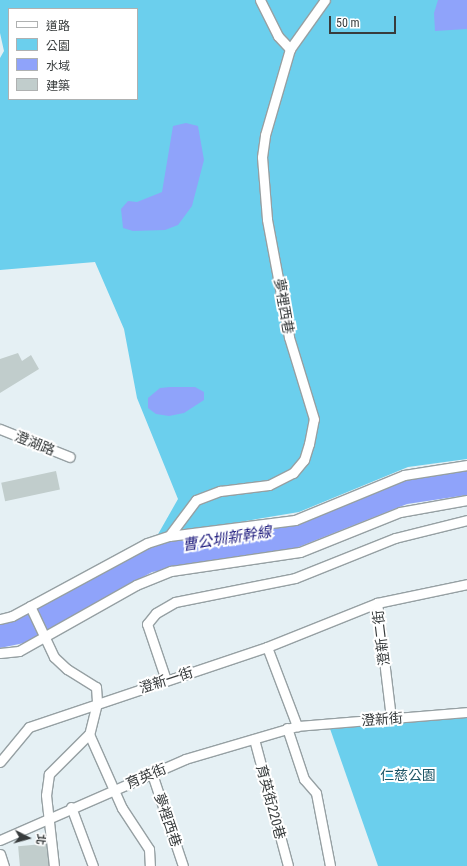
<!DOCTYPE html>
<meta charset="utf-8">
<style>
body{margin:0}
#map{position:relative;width:467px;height:866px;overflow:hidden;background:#e5f0f4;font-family:"Roboto Condensed","Noto Sans TC",sans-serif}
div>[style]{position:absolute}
.green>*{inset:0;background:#6bcfed}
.water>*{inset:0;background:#8fa3fa}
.building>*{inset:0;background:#c1cdcc;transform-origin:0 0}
.roads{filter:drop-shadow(1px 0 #96a0a3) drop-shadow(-1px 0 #96a0a3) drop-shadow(0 1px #96a0a3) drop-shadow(0 -1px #96a0a3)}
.minor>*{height:9px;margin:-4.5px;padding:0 4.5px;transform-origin:4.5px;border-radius:4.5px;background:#fff}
span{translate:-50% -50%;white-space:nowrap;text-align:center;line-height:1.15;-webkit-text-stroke:4px #fff;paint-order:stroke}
.street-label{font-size:14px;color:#383c3d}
.park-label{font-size:14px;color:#1e5667}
.water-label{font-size:15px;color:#1d1a7d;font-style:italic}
.legend{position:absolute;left:8px;top:8px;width:130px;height:92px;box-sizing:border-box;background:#fff;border:1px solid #afb1b1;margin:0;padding:5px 7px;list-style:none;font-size:12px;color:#383c3d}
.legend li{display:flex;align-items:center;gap:8px;height:20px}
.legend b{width:20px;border:1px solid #afb1b1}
.north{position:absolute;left:8px;top:818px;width:40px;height:40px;-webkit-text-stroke:3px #fff;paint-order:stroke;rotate:96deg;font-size:11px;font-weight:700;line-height:16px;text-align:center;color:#383c3d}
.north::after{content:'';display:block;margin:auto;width:14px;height:18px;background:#383c3d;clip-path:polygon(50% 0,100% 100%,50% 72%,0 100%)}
.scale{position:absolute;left:329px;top:16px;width:67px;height:18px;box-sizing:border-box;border:2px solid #383c3d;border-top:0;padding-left:5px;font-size:12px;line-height:14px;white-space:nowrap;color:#383c3d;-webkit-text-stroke:3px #fff;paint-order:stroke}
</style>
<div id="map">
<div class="green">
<div style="clip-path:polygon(evenodd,0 0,467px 0,467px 459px,408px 467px,299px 512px,157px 536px,178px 499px,137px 398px,124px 329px,95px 262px,0 270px,0 58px,4px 51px,0 33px,0 0,9px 9px,137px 9px,137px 99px,9px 99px,9px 9px)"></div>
<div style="clip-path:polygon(467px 711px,467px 866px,378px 866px,328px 723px)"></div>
</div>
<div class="water">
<div style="clip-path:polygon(438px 0,467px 0,467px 29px,435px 31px,434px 13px)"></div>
<div style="clip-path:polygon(186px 123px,198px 126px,204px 160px,192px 206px,178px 225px,165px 230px,133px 231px,123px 228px,121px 209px,128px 201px,137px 202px,162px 192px,173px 126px)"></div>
<div style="clip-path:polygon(170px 387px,195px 387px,204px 392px,204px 400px,184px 413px,169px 416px,156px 414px,148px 408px,148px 398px,160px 388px)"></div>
<div style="clip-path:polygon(467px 466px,467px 495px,407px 504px,291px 550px,152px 572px,24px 643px,0 648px,0 620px,145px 546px,171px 539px,288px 525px,404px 477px)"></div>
</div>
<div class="building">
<div style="clip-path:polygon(18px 353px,22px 361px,31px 355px,39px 369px,0 393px,0 359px)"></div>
<div style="left:56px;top:471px;width:19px;height:56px;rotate:78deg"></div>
<div style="left:54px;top:843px;width:23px;height:36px;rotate:85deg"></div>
</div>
<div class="roads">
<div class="minor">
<div style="left:260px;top:0;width:40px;rotate:63.4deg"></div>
<div style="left:278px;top:36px;width:18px;rotate:47deg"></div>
<div style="left:0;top:429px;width:75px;rotate:21.8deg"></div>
<div style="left:169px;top:536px;width:45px;rotate:-53.1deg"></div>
<div style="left:196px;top:500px;width:26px;rotate:-21deg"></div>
<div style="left:220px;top:491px;width:49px;rotate:-7deg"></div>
<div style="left:269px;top:485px;width:27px;rotate:-27deg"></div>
<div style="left:293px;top:473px;width:17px;rotate:-50deg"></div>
<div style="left:304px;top:460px;width:17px;rotate:-73deg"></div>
<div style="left:309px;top:444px;width:25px;rotate:-79deg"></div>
<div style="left:314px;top:419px;width:86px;rotate:-107deg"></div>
<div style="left:289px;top:337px;width:120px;rotate:-100.6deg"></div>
<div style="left:267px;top:219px;width:62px;rotate:-94.6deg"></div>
<div style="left:262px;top:157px;width:22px;rotate:-82deg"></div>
<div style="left:265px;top:135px;width:90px;rotate:-73.8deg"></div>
<div style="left:290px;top:49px;width:60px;rotate:-54.5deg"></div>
<div style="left:30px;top:606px;width:56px;rotate:64.8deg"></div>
<div style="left:54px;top:657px;width:18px;rotate:43deg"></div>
<div style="left:67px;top:669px;width:34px;rotate:32deg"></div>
<div style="left:96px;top:687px;width:16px;rotate:86deg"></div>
<div style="left:97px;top:703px;width:32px;rotate:104deg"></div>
<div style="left:89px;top:734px;width:57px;rotate:135deg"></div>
<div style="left:49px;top:774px;width:21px;rotate:98deg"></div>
<div style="left:46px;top:795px;width:71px;rotate:83.6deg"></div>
<div style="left:0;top:619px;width:12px;rotate:-14deg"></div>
<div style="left:12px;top:616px;width:153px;rotate:-28.4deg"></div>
<div style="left:147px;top:543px;width:23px;rotate:-18deg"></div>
<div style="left:169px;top:536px;width:127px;rotate:-7.2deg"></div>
<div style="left:295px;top:520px;width:118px;rotate:-22.4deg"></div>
<div style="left:404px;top:475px;width:64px;rotate:-9deg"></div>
<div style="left:267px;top:647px;width:118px;rotate:-21.8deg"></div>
<div style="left:0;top:653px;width:19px;rotate:-6deg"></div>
<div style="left:19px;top:651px;width:134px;rotate:-29.4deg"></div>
<div style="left:136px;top:585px;width:38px;rotate:-22deg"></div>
<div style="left:171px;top:571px;width:130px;rotate:-8.4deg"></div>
<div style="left:300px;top:552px;width:108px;rotate:-21.8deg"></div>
<div style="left:400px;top:512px;width:68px;rotate:-10.2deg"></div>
<div style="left:166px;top:680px;width:59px;rotate:-108.7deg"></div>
<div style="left:147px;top:624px;width:14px;rotate:-51deg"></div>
<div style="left:156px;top:613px;width:22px;rotate:-30deg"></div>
<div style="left:175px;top:602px;width:122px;rotate:-11.3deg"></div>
<div style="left:295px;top:578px;width:108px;rotate:-21.8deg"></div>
<div style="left:395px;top:538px;width:74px;rotate:-14deg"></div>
<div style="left:391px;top:718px;width:116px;rotate:-96.9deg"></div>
<div style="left:377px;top:603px;width:92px;rotate:-11.9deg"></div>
<div style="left:287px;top:728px;width:54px;rotate:71.6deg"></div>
<div style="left:304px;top:779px;width:18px;rotate:49deg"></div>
<div style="left:316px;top:793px;width:74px;rotate:79.1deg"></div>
<div style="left:89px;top:734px;width:81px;rotate:66deg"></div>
<div style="left:122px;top:808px;width:49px;rotate:56.6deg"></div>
<div style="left:149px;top:849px;width:17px;rotate:87deg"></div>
<div style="left:254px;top:739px;width:131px;rotate:75deg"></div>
<div style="left:0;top:762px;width:45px;rotate:-50.4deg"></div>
<div style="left:29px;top:727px;width:251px;rotate:-18.6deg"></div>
<div style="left:267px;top:647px;width:85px;rotate:69.2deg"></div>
<div style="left:152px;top:774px;width:97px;rotate:71.4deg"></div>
<div style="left:71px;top:807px;width:63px;rotate:69.6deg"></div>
<div style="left:0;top:840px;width:202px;rotate:-23.6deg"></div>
<div style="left:185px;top:759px;width:117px;rotate:-16.4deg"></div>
<div style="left:297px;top:726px;width:171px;rotate:-4.7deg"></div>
<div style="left:0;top:854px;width:13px;rotate:72deg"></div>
</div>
</div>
<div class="street-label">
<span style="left:284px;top:306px;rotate:80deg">夢裡西巷</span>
<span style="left:35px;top:443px;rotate:22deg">澄湖路</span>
<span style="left:381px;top:638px;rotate:-97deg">澄新二街</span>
<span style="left:166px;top:680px;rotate:-18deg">澄新一街</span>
<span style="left:382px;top:719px;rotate:-4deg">澄新街</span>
<span style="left:146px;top:776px;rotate:-23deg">育英街</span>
<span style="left:271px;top:802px;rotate:75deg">育英街220巷</span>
<span style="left:168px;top:820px;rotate:71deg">夢裡西巷</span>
</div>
<div class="park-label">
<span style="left:408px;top:775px">仁慈公園</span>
</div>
<div class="water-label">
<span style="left:227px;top:539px;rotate:-9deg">曹公圳新幹線</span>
</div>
<ul class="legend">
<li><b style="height:5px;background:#fff"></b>道路</li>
<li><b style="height:11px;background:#6bcfed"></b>公園</li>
<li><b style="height:11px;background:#8fa3fa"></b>水域</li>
<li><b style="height:11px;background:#c1cdcc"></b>建築</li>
</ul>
<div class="north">北</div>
<div class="scale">50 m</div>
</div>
